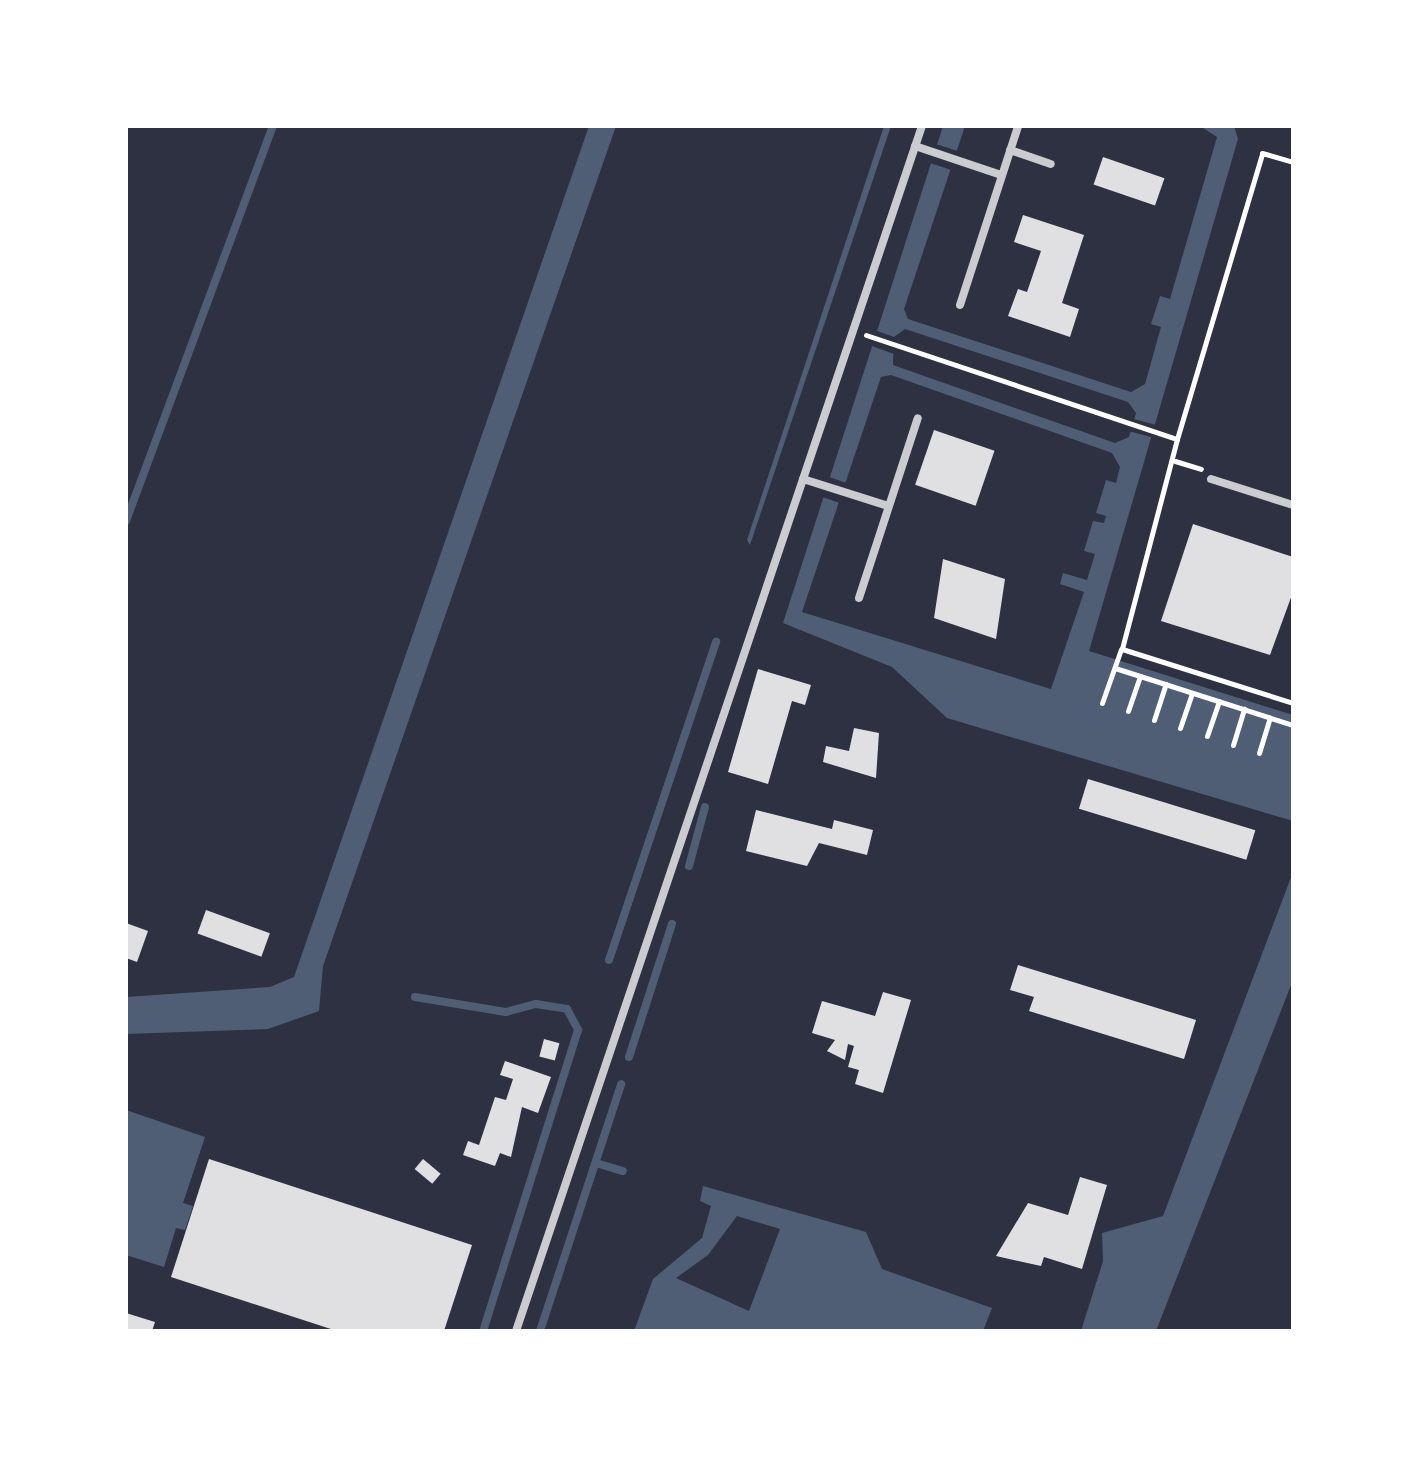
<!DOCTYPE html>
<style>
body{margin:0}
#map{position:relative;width:1419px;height:1457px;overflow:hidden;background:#2d3142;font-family:"IBM Plex Sans",sans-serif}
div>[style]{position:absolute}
.water>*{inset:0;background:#4f5d75}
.pier>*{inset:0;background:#2d3142;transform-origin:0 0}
.stream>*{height:8px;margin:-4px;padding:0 4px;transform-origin:4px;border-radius:4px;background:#4f5d75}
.building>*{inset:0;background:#e0e0e3;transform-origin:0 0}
.path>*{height:5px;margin:-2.5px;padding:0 2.5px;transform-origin:2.5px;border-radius:2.5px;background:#fff}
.minor>*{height:8px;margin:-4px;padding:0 4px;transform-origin:4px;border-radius:4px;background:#caccd0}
span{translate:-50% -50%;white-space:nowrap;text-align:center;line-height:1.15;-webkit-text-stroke:8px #fff;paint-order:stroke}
.frame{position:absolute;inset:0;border:128px solid #fff;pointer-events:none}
</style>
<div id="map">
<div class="water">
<div style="clip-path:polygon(589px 126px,616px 126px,323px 966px,319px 1011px,268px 1029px,126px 1034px,126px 997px,270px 987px,294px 977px)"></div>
<div style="clip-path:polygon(884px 126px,891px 126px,750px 545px,747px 540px)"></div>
<div style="clip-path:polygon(evenodd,943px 126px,965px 126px,904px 309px,908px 319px,1131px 392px,1145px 384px,1161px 327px,1151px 324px,1160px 296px,1170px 299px,1217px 137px,1200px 126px,1234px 126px,1238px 139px,1089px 651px,1293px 715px,1293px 821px,947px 718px,892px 667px,783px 623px,943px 126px,905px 329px,1128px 402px,1136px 413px,1129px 437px,1115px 443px,893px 365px,894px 337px,905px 329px,943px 126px,891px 375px,1112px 453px,1120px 467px,1116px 483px,1106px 480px,1096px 513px,1106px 516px,1104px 523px,1093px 521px,1084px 551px,1095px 554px,1087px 580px,1063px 573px,1060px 584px,1084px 592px,1051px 689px,802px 612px,881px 377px,891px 375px)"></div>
<div style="clip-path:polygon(1293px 872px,1293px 980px,1156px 1331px,1081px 1331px,1103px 1261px,1102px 1233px,1163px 1216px)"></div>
<div style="clip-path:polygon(126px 1110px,205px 1137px,183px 1203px,193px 1206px,185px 1230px,176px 1228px,164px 1267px,126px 1255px)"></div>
<div style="clip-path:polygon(evenodd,703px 1186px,866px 1232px,882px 1269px,992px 1308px,983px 1331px,634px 1331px,653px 1279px,702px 1238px,711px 1206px,700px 1201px,703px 1186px,737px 1216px,780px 1229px,749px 1311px,676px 1278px,708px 1255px,737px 1216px)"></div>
</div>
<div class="pier">
<div style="left:933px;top:143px;width:29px;height:20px;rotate:18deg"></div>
<div style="left:872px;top:329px;width:29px;height:16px;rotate:20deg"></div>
<div style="left:1130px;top:418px;width:30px;height:13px;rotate:15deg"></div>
<div style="left:823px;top:475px;width:28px;height:21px;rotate:19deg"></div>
</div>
<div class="stream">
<div style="left:126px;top:521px;width:421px;rotate:-69.6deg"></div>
<div style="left:689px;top:866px;width:61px;rotate:-74.8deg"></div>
<div style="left:609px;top:960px;width:336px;rotate:-71.4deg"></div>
<div style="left:415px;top:997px;width:92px;rotate:9.4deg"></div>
<div style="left:506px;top:1012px;width:31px;rotate:-15deg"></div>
<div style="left:536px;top:1004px;width:31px;rotate:9deg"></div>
<div style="left:567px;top:1009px;width:24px;rotate:62deg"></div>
<div style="left:578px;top:1030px;width:316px;rotate:107.5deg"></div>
<div style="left:629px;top:1057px;width:140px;rotate:-72.1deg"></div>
<div style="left:596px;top:1163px;width:28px;rotate:17deg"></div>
<div style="left:540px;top:1331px;width:260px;rotate:-71.8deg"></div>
</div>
<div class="building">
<div style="left:1103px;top:157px;width:65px;height:29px;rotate:19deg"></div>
<div style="clip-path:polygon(1023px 215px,1084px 235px,1062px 303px,1079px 309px,1070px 337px,1008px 316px,1018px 289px,1027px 292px,1041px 251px,1014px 242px)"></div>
<div style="left:934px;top:430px;width:64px;height:58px;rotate:19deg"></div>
<div style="clip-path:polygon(1193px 524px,1293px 557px,1293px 592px,1270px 655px,1161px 621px)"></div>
<div style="clip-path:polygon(943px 559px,1005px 579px,996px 639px,934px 618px)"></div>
<div style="clip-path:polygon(758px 669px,811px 685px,805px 705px,792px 701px,768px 784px,728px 772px)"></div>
<div style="clip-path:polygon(854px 728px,879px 733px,876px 778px,823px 762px,826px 746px,849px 751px)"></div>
<div style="left:1088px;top:779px;width:175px;height:31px;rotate:17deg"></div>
<div style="clip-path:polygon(756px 810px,832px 829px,834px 820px,873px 830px,867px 855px,819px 843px,807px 866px,746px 851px)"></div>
<div style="left:206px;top:910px;width:68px;height:25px;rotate:20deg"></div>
<div style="clip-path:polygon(126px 923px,148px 931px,137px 962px,126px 958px)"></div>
<div style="clip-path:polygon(1018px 965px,1196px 1020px,1184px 1059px,1029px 1011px,1034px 997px,1010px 990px)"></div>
<div style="clip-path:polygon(883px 992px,911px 1000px,883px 1093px,855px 1084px,859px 1070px,848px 1067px,854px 1046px,848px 1044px,845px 1060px,827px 1051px,835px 1040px,812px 1033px,822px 1001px,875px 1016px)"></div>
<div style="left:544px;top:1039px;width:16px;height:18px;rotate:15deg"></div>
<div style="clip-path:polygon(505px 1061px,551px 1077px,538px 1113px,522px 1107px,511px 1157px,500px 1153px,495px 1166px,463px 1155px,468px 1141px,479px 1145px,495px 1097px,506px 1100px,513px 1079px,500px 1075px)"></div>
<div style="clip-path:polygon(209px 1159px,472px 1245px,444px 1331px,337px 1331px,171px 1277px)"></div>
<div style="left:423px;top:1159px;width:23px;height:13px;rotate:40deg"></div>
<div style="clip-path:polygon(1080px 1177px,1107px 1185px,1082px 1269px,1044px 1257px,1041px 1266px,996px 1256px,1028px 1203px,1068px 1215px)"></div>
<div style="clip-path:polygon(126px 1313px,155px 1322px,152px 1331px,126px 1331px)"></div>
</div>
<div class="path">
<div style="left:866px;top:335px;width:328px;rotate:18.5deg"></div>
<div style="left:1177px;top:439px;width:298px;rotate:-73.4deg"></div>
<div style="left:1262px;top:153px;width:32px;rotate:16deg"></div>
<div style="left:1177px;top:439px;width:217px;rotate:104.7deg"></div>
<div style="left:1122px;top:649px;width:179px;rotate:17.5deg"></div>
<div style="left:1175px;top:461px;width:27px;rotate:17deg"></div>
<div style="left:1115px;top:668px;width:187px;rotate:17.8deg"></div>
<div style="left:1102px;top:703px;width:57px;rotate:-70.6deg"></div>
<div style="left:1128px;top:711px;width:37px;rotate:-71deg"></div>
<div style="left:1154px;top:720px;width:38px;rotate:-72deg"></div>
<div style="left:1180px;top:728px;width:37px;rotate:-71deg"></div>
<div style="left:1207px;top:736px;width:37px;rotate:-71deg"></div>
<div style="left:1233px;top:745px;width:38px;rotate:-73deg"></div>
<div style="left:1259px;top:753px;width:37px;rotate:-73deg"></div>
</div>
<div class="minor">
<div style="left:915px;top:146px;width:91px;rotate:18.6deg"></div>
<div style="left:1010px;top:150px;width:43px;rotate:18.9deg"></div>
<div style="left:960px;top:305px;width:188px;rotate:-72deg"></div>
<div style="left:803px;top:479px;width:89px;rotate:17.6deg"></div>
<div style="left:1211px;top:479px;width:86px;rotate:17.6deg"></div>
<div style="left:859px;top:598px;width:189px;rotate:-71.9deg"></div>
<div style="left:516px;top:1331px;width:1272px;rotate:-71.38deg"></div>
</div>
<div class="frame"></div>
</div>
